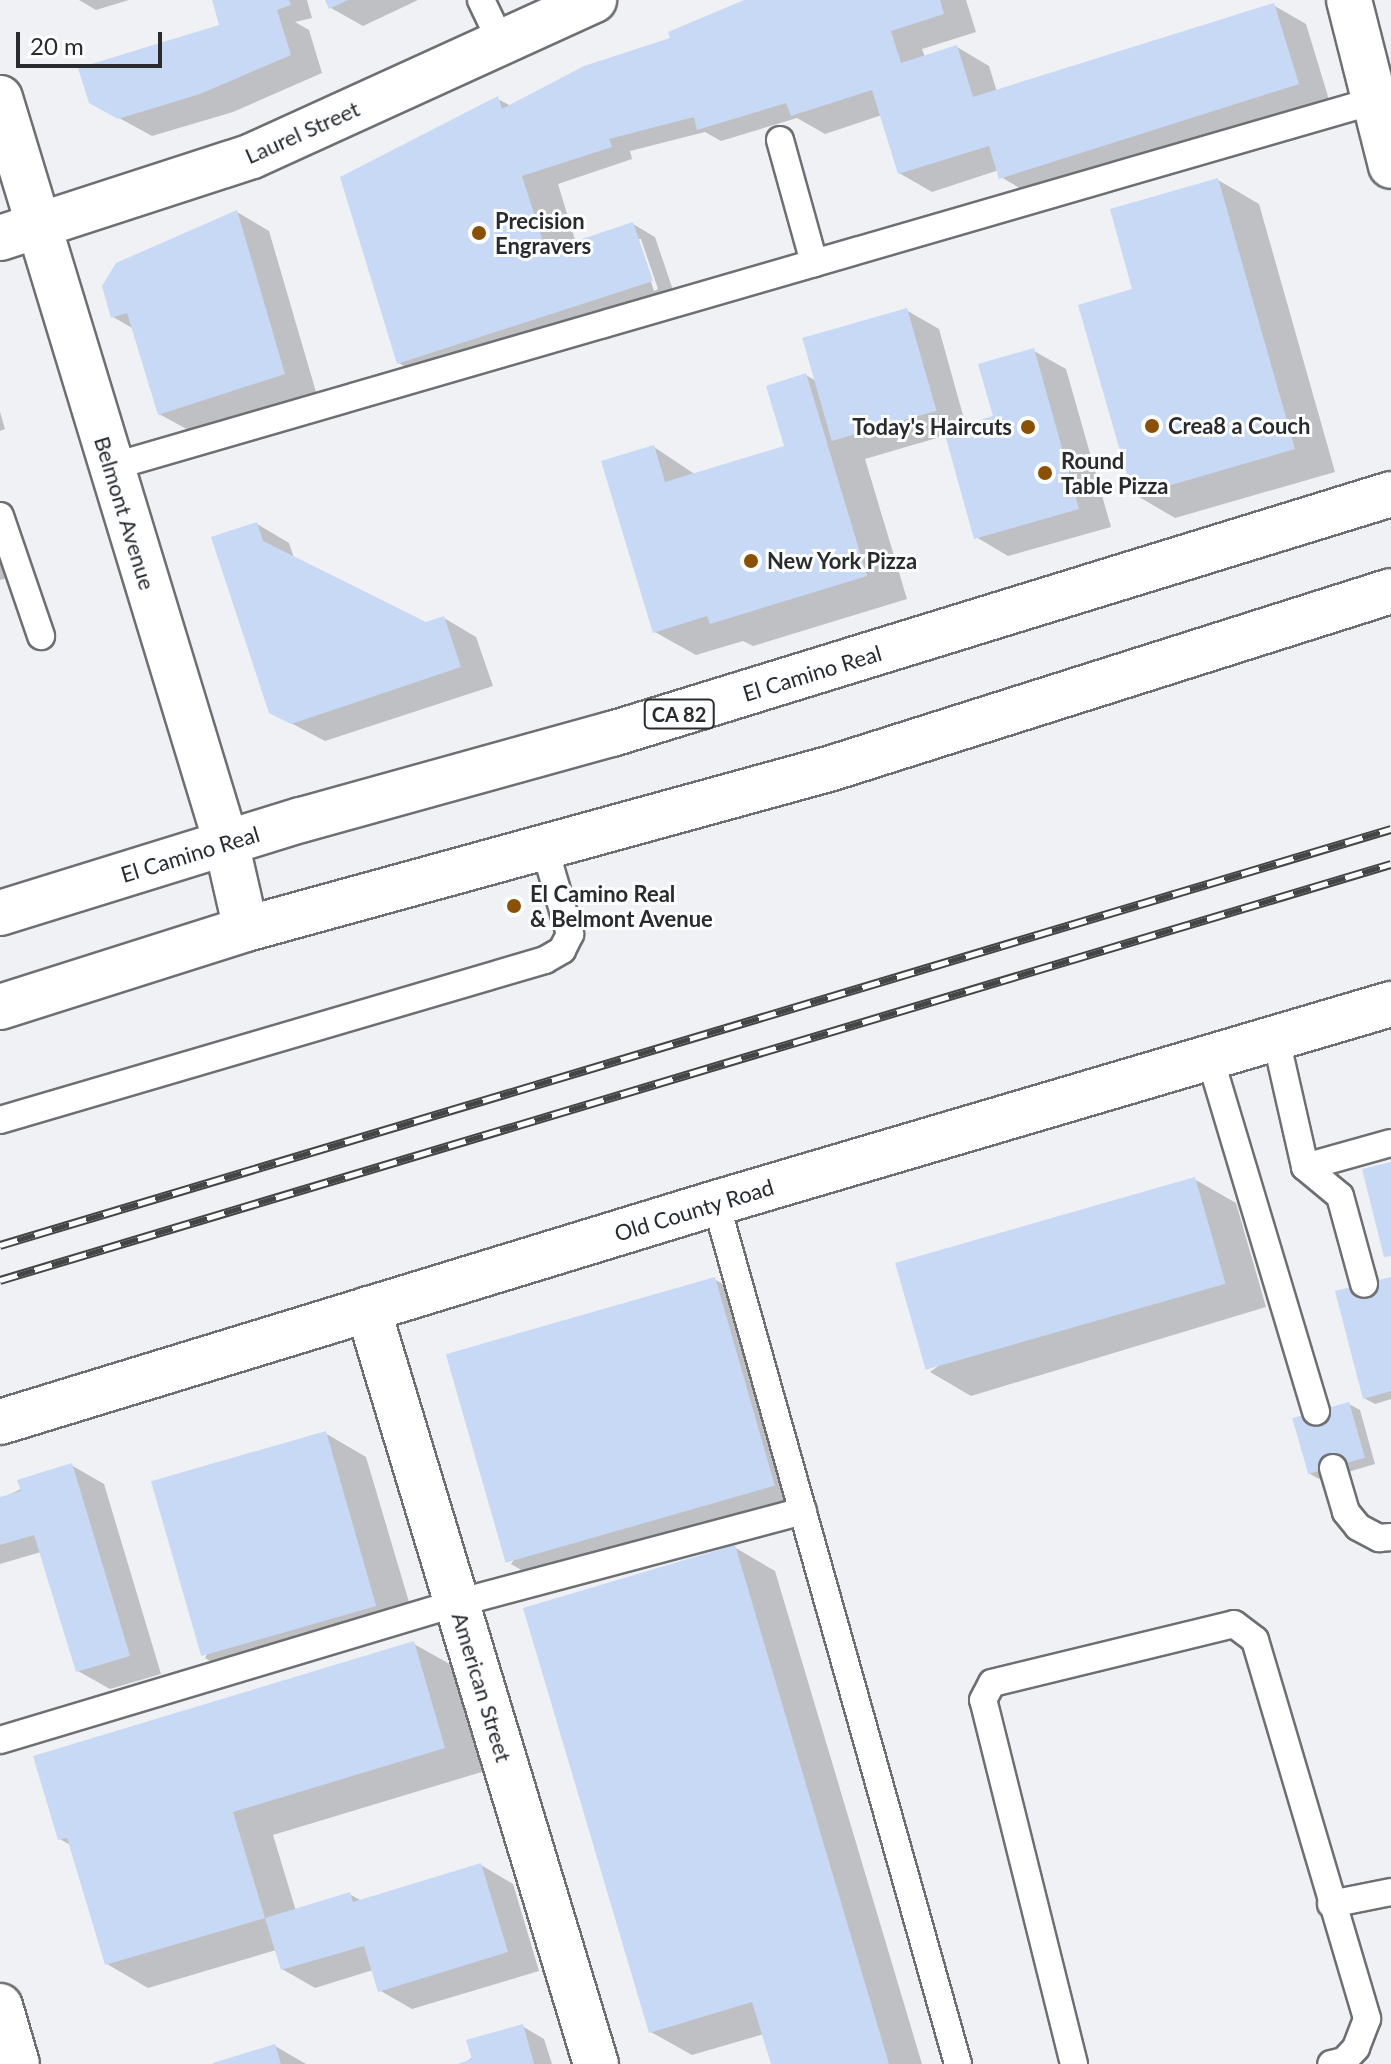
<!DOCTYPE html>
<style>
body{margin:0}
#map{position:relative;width:1391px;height:2064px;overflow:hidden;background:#eff1f4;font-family:Lato,sans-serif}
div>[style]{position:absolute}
.shadow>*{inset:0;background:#0003}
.building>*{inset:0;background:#c8d9f6;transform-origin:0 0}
.roads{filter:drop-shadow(2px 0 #6e6f72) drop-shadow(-2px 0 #6e6f72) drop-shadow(0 2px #6e6f72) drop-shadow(0 -2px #6e6f72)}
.lane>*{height:26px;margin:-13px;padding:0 13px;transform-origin:13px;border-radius:13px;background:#fff}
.street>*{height:44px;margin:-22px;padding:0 22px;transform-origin:22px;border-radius:22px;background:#fff}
.secondary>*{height:44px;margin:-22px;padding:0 22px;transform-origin:22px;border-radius:22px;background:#fff}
.primary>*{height:44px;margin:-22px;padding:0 22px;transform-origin:22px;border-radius:22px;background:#fff}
.rail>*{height:9px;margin-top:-4.5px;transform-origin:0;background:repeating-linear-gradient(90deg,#fdfeff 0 18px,#444546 0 36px);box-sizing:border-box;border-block:2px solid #444546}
.dots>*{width:22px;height:22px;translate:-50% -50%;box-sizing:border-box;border:4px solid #fdfeff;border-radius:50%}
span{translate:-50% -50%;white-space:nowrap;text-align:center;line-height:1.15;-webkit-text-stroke:6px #fdfeff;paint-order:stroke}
.shield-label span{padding:2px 6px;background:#fdfeff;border:2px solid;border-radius:6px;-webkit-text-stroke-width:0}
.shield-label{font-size:20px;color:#2a2b2c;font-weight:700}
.street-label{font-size:22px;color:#2a2b2c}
.poi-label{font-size:22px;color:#2a2b2c;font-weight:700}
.left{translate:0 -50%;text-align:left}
.right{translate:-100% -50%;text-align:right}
.scale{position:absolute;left:16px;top:32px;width:146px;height:36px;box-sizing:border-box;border:4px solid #2a2b2c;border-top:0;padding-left:10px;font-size:24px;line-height:28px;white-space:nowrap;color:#2a2b2c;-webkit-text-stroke:6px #fdfeff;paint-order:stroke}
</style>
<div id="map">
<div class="shadow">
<div style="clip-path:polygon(79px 0,129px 0,96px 10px)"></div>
<div style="clip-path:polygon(214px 0,307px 0,312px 18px,295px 22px,309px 30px,322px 73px,233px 112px,152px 136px,90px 102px,226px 27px)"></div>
<div style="clip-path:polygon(327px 0,418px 0,363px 26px,331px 8px)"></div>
<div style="clip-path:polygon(evenodd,750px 0,966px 0,976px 32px,922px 49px,925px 57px,957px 47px,989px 66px,997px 92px,1273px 5px,1306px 24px,1330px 103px,1033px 196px,1001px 177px,999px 170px,932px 192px,899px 173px,882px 115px,825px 134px,797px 118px,721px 141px,705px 132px,630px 151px,632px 159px,558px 184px,576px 243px,633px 224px,655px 237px,674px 293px,604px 335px,440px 387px,399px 363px,498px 99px,511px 106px,672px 39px,750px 0,637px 239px,641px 239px,658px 289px,654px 291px,637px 239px)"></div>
<div style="clip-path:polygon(1218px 180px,1259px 204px,1335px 472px,1175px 518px,1134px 494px,1135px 290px)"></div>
<div style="clip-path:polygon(237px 212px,269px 231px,316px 392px,192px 432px,159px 414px,134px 329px,113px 317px)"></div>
<div style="clip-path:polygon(906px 310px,939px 329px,966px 426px,995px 417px,1034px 351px,1066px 369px,1111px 527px,1008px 556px,976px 537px,947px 435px,865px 459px,907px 599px,753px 646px,743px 641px,696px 655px,655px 632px,654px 447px,696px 475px,787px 447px,806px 375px,816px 381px)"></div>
<div style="clip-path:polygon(0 412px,5px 429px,0 431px)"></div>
<div style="clip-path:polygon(257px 524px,289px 543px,294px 558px,426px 624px,444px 618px,476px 637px,493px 686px,325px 741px,270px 712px)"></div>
<div style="clip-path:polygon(0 539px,11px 577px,0 580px)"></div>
<div style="clip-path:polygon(1194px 1179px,1236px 1203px,1266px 1307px,971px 1396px,930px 1372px)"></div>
<div style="clip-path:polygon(714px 1279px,755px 1303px,816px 1508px,552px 1588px,511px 1564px)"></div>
<div style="clip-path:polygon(1391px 1279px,1391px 1399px,1375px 1404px,1364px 1398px)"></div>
<div style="clip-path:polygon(1349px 1404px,1360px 1410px,1375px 1464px,1321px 1480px,1310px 1474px)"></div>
<div style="clip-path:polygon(325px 1433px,366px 1457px,417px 1629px,246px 1681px,205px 1658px)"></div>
<div style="clip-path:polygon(71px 1465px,104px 1484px,161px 1674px,110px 1689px,78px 1671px,41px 1552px,0 1564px,0 1499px)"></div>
<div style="clip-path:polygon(734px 1547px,775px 1571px,922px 2064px,773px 2064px,764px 2034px,692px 2055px,651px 2032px)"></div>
<div style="clip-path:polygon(414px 1644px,455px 1667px,485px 1771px,273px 1835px,296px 1911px,349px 1894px,362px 1901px,481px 1865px,513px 1884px,539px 1971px,412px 2009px,379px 1990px,373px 1970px,315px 1988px,282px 1969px,276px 1950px,148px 1988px,107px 1964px,72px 1846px,60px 1839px)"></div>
<div style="clip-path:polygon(522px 2026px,544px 2039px,552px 2064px,462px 2064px)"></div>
<div style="clip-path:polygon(275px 2046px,306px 2064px,217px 2064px)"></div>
</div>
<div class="building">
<div style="clip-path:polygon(212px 0,289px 0,291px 5px,277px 10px,291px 55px,200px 94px,118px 119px,89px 103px,78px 68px,219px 25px)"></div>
<div style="clip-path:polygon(325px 0,348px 0,329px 9px)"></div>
<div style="clip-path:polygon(744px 0,940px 0,944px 14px,891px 31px,901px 63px,957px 45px,973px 97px,1274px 3px,1299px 84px,999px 179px,989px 146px,898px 174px,872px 90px,791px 116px,786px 103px,697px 130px,694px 117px,609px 139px,612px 147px,522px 176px,546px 251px,633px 222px,653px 281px,397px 364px,340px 177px,498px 96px,502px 109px,584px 66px,670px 38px,668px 32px)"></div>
<div style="clip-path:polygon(1218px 178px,1295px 449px,1133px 496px,1078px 305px,1132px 289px,1110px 209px)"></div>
<div style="clip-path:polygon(237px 210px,285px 374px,158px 415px,127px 313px,111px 318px,102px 286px,116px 263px)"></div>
<div style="left:907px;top:308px;width:107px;height:109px;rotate:74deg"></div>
<div style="clip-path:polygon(1034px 348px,1079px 509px,974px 539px,944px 431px,993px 416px,978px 364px)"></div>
<div style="clip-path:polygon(806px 373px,867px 576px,710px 624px,707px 616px,653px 633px,601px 461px,654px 445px,665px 482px,784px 446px,766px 386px)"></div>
<div style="clip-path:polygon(257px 522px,263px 541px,426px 622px,444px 616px,461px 667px,291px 724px,269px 713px,211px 537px)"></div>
<div style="clip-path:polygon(1391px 1162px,1391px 1256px,1384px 1257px,1362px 1169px)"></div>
<div style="left:1195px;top:1177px;width:111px;height:312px;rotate:74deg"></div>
<div style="left:715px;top:1277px;width:217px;height:280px;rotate:74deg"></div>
<div style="clip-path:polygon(1391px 1277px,1391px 1391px,1363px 1399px,1335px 1291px)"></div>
<div style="left:1349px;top:1402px;width:58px;height:59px;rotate:74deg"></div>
<div style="left:326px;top:1431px;width:182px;height:182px;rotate:74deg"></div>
<div style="clip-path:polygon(72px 1463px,130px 1656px,76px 1672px,34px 1535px,0 1545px,0 1497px,21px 1491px,17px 1480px)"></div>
<div style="clip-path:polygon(735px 1545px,889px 2064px,771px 2064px,752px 2002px,649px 2033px,523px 1608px)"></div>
<div style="clip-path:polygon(414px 1641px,445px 1748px,233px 1812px,265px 1918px,105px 1965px,67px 1838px,58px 1840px,33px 1756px)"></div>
<div style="clip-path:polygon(481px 1863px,508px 1952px,378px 1992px,364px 1946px,281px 1970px,265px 1918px,350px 1892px,353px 1902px)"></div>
<div style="clip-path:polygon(523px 2024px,534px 2064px,458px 2064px,472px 2059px,466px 2040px)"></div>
<div style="clip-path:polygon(275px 2044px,281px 2064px,213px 2064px,213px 2063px)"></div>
</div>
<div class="roads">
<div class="lane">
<div style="left:481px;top:0;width:47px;rotate:64.5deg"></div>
<div style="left:780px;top:140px;width:128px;rotate:74.5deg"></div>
<div style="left:111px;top:467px;width:1329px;rotate:-16.17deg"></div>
<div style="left:0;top:516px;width:127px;rotate:71.1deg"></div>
<div style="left:1276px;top:1039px;width:131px;rotate:77.2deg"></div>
<div style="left:1305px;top:1167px;width:45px;rotate:39.6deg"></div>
<div style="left:1340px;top:1196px;width:91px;rotate:74.7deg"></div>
<div style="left:1210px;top:1058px;width:369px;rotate:73.3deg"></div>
<div style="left:0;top:1120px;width:568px;rotate:-16.36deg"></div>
<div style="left:545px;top:960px;width:20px;rotate:-30deg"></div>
<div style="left:562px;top:950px;width:18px;rotate:-63deg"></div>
<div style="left:570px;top:934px;width:92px;rotate:-106.5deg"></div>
<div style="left:1305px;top:1167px;width:89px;rotate:-15.6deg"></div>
<div style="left:716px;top:1203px;width:894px;rotate:74.3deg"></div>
<div style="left:1333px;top:1468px;width:46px;rotate:73.5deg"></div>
<div style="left:1346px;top:1512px;width:19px;rotate:51deg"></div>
<div style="left:1358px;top:1527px;width:24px;rotate:28deg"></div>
<div style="left:1379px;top:1538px;width:12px;rotate:-5deg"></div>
<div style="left:0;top:1740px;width:477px;rotate:-16.7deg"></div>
<div style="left:457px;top:1603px;width:358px;rotate:-14.9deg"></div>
<div style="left:1331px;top:1904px;width:61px;rotate:-11.3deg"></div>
<div style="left:1074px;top:2064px;width:375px;rotate:-104deg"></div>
<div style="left:983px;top:1700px;width:19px;rotate:-62deg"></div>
<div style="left:992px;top:1683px;width:249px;rotate:-13.7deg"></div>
<div style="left:1234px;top:1624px;width:26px;rotate:37deg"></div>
<div style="left:1255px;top:1640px;width:395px;rotate:73.5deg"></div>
<div style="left:1367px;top:2019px;width:31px;rotate:111deg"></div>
<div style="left:1356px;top:2048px;width:18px;rotate:133deg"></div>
<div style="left:1344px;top:2061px;width:13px;rotate:167deg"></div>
</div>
<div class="street">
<div style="left:1349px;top:0;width:171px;rotate:75.8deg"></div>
<div style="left:0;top:98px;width:778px;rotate:73.1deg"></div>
<div style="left:226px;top:842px;width:89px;rotate:77.1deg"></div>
<div style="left:368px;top:1309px;width:789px;rotate:73.2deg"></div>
<div style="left:0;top:2006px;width:60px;rotate:73.7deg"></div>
</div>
<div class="secondary">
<div style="left:0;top:238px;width:265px;rotate:-18deg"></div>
<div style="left:252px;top:156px;width:376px;rotate:-24.5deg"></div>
<div style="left:0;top:1422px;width:749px;rotate:-17.01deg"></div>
<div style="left:716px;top:1203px;width:704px;rotate:-16.43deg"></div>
</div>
<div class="primary">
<div style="left:0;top:913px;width:315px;rotate:-17.2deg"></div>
<div style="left:301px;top:820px;width:323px;rotate:-15.5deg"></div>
<div style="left:612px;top:734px;width:815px;rotate:-17.12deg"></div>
<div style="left:0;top:1007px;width:258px;rotate:-17.6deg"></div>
<div style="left:246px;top:929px;width:608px;rotate:-15.36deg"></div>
<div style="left:832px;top:768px;width:586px;rotate:-17.57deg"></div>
</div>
</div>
<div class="rail">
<div style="left:0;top:1245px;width:1452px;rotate:-16.65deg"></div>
<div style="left:0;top:1280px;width:1452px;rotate:-16.65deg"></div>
</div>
<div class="dots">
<div style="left:479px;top:233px;background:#895006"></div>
<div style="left:1152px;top:426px;background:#895006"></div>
<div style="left:1028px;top:427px;background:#895006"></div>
<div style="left:1045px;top:473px;background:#895006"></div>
<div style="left:751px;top:561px;background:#895006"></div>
<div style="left:514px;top:906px;background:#895006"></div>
</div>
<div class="shield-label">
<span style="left:679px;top:714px">CA 82</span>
</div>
<div class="street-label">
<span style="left:302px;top:132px;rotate:-24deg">Laurel Street</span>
<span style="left:125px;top:513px;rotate:73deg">Belmont Avenue</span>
<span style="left:812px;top:673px;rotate:-17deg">El Camino Real</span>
<span style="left:190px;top:854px;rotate:-17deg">El Camino Real</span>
<span style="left:694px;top:1210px;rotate:-17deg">Old County Road</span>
<span style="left:482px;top:1687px;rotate:73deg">American Street</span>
</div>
<div class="poi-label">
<span class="left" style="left:495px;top:233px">Precision<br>Engravers</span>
<span class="left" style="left:1168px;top:426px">Crea8 a Couch</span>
<span class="right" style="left:1012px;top:427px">Today's Haircuts</span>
<span class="left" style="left:1061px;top:473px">Round<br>Table Pizza</span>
<span class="left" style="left:767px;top:561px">New York Pizza</span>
<span class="left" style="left:530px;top:906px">El Camino Real<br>&amp; Belmont Avenue</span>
</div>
<div class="scale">20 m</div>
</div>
